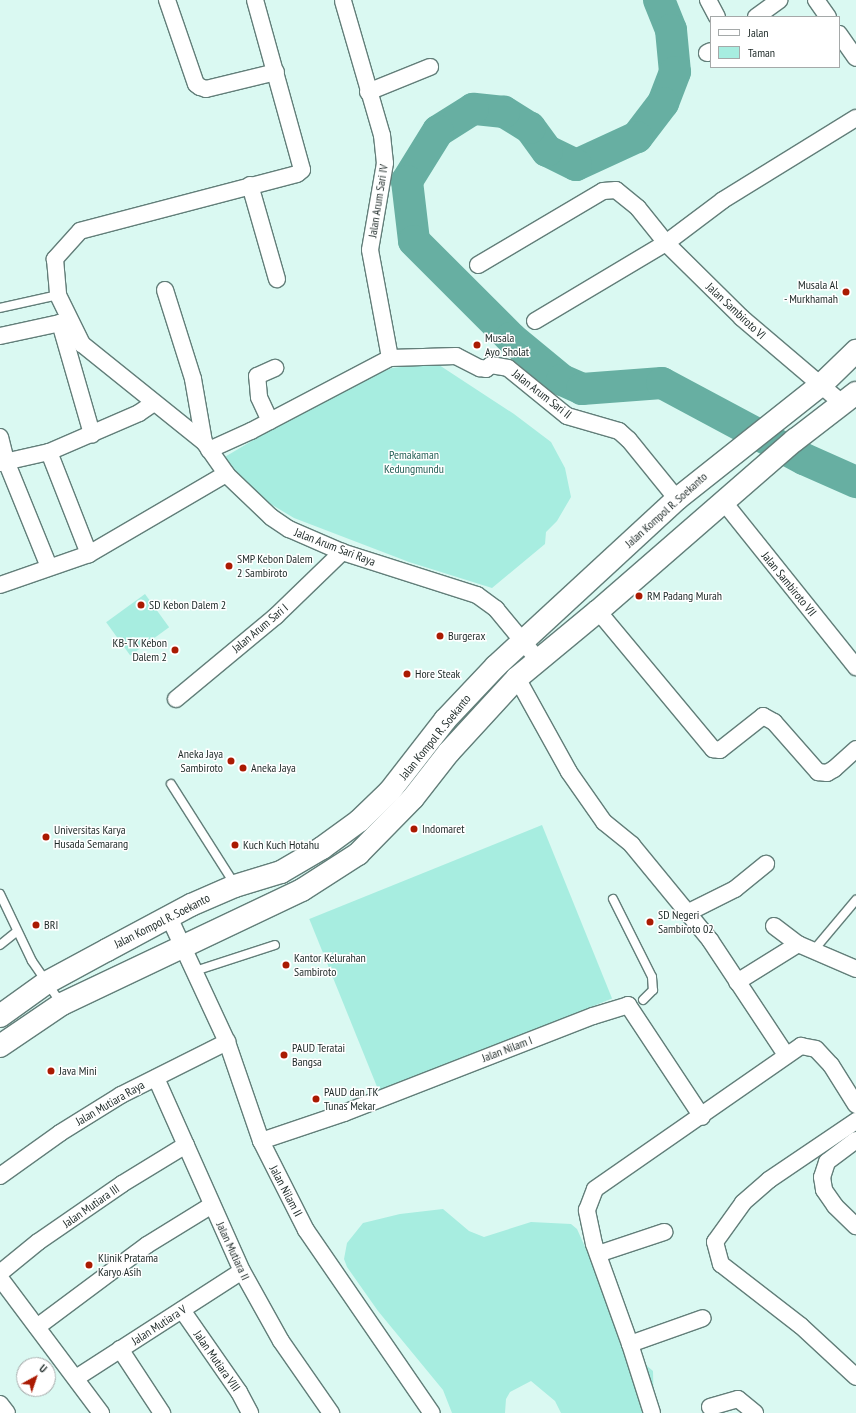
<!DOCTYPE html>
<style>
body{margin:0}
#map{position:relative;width:856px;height:1413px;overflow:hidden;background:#daf9f2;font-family:"PT Sans Narrow",sans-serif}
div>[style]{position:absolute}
.green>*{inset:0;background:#a7ede0;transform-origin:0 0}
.river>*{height:32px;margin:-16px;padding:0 16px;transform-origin:16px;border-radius:16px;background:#67afa2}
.roads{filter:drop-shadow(1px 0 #627e79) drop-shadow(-1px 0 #627e79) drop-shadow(0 1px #627e79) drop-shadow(0 -1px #627e79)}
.lane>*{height:8px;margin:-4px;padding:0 4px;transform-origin:4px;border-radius:4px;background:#fff}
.street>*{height:16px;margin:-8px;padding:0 8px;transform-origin:8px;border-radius:8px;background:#fff}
.secondary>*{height:22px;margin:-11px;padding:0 11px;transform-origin:11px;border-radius:11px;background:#fff}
.dots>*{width:11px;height:11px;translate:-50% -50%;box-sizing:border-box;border:2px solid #fff;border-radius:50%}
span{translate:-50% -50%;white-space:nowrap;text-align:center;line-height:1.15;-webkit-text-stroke:3px #fff;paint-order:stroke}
.street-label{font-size:12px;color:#1d2927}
.poi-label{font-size:12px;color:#1d2927}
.right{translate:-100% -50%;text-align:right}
.left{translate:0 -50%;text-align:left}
.park-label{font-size:12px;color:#276158}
.legend{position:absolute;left:710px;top:16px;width:130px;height:52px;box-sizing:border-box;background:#fff;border:1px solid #a5a9a9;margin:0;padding:5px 7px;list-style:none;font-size:12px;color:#1d2927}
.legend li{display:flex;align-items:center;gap:8px;height:20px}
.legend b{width:20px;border:1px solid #a5a9a9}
.north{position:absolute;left:16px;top:1357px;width:40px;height:40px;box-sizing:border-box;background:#fff;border:1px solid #a5a9a9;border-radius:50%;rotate:40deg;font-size:11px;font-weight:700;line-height:16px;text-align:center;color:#1d2927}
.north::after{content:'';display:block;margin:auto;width:14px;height:18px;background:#aa1a02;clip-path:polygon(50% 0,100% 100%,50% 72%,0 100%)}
</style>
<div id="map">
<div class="green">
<div style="clip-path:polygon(436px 363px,514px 414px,551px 442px,565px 468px,571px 497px,557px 521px,546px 532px,545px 544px,492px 588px,409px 562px,294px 518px,249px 491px,223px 458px,336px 391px,392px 368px)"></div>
<div style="left:145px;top:594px;width:41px;height:48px;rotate:54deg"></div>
<div style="left:542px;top:825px;width:187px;height:251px;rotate:68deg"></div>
<div style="clip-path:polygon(443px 1209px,469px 1231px,484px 1237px,531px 1222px,571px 1224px,577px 1229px,595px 1269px,620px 1343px,653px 1371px,654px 1413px,561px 1413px,555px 1401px,531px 1381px,510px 1392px,506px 1399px,505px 1413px,452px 1413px,443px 1390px,378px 1311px,347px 1267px,344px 1259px,347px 1243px,363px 1223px,400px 1214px)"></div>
</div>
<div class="river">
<div style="left:659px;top:0;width:32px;rotate:68deg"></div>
<div style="left:671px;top:30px;width:42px;rotate:84.6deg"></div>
<div style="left:675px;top:72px;width:33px;rotate:111deg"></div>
<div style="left:663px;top:103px;width:43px;rotate:127.4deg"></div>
<div style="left:637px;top:137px;width:67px;rotate:155.3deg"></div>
<div style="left:576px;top:165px;width:32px;rotate:-154deg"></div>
<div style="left:547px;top:151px;width:29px;rotate:-126deg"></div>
<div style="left:530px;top:128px;width:31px;rotate:-148deg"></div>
<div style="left:504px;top:112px;width:31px;rotate:-174deg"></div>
<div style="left:473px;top:109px;width:41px;rotate:147.8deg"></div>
<div style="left:438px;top:131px;width:59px;rotate:121.8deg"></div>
<div style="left:407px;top:181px;width:60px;rotate:83.3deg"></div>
<div style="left:414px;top:241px;width:137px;rotate:45deg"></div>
<div style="left:511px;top:338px;width:66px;rotate:39.5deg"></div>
<div style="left:562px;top:380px;width:22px;rotate:24deg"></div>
<div style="left:582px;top:389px;width:80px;rotate:-4.3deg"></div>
<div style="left:662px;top:383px;width:161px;rotate:28.2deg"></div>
<div style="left:804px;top:459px;width:57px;rotate:23.9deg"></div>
</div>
<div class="roads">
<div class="lane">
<div style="left:0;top:308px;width:59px;rotate:-12.6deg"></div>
<div style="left:171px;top:784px;width:120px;rotate:57.6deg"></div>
<div style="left:0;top:894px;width:74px;rotate:64.5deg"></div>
<div style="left:32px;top:961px;width:51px;rotate:55.4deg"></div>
<div style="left:613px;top:899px;width:87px;rotate:63.4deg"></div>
<div style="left:652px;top:977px;width:13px;rotate:86deg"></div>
<div style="left:653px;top:990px;width:14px;rotate:135deg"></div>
<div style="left:0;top:945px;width:21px;rotate:-39deg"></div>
<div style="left:813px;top:951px;width:67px;rotate:-49.9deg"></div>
<div style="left:195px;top:971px;width:84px;rotate:-18deg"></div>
</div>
<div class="street">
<div style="left:167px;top:0;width:89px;rotate:71deg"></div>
<div style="left:196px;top:84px;width:5px;rotate:37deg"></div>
<div style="left:200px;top:87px;width:6px;rotate:18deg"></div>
<div style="left:206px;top:89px;width:72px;rotate:-13.7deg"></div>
<div style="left:255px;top:0;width:176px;rotate:74.5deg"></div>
<div style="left:302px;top:170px;width:6px;rotate:141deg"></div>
<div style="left:297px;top:174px;width:224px;rotate:165.3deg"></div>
<div style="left:80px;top:231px;width:38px;rotate:132deg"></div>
<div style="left:55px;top:259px;width:36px;rotate:85deg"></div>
<div style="left:58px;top:295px;width:55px;rotate:63.9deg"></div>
<div style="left:82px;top:344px;width:156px;rotate:38.8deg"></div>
<div style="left:204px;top:442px;width:39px;rotate:55deg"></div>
<div style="left:226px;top:474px;width:62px;rotate:43.7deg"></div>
<div style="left:271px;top:517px;width:22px;rotate:34deg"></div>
<div style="left:289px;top:529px;width:58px;rotate:23.5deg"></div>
<div style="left:342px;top:552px;width:142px;rotate:17.7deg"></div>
<div style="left:477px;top:595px;width:24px;rotate:36deg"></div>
<div style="left:496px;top:609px;width:67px;rotate:50.4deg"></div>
<div style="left:708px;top:0;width:19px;rotate:62deg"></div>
<div style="left:816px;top:0;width:21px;rotate:55deg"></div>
<div style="left:343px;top:1px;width:140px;rotate:73.8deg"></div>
<div style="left:382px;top:135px;width:28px;rotate:84deg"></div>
<div style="left:385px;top:163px;width:88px;rotate:99.8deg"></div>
<div style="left:370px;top:250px;width:110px;rotate:79.5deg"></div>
<div style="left:756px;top:17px;width:29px;rotate:-36deg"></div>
<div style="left:839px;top:34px;width:29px;rotate:55deg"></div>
<div style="left:707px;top:53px;width:4px;rotate:-27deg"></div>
<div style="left:368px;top:92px;width:67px;rotate:-22deg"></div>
<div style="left:250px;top:185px;width:98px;rotate:74deg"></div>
<div style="left:478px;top:265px;width:145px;rotate:-30.6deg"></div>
<div style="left:603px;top:191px;width:13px;rotate:-4deg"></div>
<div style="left:616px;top:190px;width:28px;rotate:39deg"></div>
<div style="left:638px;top:208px;width:45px;rotate:51.3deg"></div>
<div style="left:666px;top:243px;width:107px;rotate:44.6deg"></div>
<div style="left:742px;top:318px;width:133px;rotate:40.4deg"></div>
<div style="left:165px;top:290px;width:93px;rotate:72.5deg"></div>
<div style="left:193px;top:379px;width:64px;rotate:80.1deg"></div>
<div style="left:535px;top:321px;width:152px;rotate:-30.8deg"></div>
<div style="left:666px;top:243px;width:71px;rotate:-37deg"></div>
<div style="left:723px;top:200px;width:156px;rotate:-31.7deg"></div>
<div style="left:60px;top:323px;width:116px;rotate:73.9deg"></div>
<div style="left:0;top:336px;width:61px;rotate:-12.2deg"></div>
<div style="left:60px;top:323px;width:9px;rotate:18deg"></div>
<div style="left:270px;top:421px;width:26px;rotate:-115deg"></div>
<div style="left:259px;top:397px;width:21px;rotate:-95deg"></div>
<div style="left:257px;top:376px;width:20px;rotate:-24deg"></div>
<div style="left:0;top:437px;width:25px;rotate:76deg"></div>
<div style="left:6px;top:461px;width:114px;rotate:67.9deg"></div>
<div style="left:209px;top:450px;width:46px;rotate:-24.3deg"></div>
<div style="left:251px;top:431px;width:157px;rotate:-27.7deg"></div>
<div style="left:390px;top:358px;width:66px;rotate:-1.7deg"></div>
<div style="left:456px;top:356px;width:27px;rotate:27deg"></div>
<div style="left:480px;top:368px;width:6px;rotate:9deg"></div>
<div style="left:486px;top:369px;width:6px;rotate:-39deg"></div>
<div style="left:491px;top:365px;width:17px;rotate:10deg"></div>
<div style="left:508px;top:368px;width:76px;rotate:39.1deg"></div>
<div style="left:567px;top:416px;width:54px;rotate:16.1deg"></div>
<div style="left:619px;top:431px;width:13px;rotate:42deg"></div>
<div style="left:629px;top:440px;width:76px;rotate:50.9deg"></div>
<div style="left:49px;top:452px;width:110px;rotate:68.6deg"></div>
<div style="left:0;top:463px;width:50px;rotate:-12.7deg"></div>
<div style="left:49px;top:452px;width:98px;rotate:-23.4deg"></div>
<div style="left:139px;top:413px;width:18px;rotate:-34deg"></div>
<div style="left:723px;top:501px;width:213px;rotate:51.3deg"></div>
<div style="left:0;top:585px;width:94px;rotate:-19.2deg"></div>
<div style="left:89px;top:554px;width:159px;rotate:-30.3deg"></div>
<div style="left:598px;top:611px;width:180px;rotate:50.2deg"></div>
<div style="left:713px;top:749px;width:7px;rotate:8deg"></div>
<div style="left:720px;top:750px;width:55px;rotate:-38.3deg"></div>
<div style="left:763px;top:716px;width:13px;rotate:29deg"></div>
<div style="left:774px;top:722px;width:67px;rotate:48.7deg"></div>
<div style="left:818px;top:772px;width:9px;rotate:6deg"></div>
<div style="left:827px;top:773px;width:8px;rotate:-30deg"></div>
<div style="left:834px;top:769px;width:30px;rotate:-42deg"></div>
<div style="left:517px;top:678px;width:107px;rotate:61deg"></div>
<div style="left:569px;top:772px;width:61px;rotate:55deg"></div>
<div style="left:604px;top:822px;width:36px;rotate:39deg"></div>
<div style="left:632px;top:845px;width:123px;rotate:50.6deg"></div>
<div style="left:710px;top:940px;width:138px;rotate:56.5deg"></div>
<div style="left:176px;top:699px;width:130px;rotate:-39.7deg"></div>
<div style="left:276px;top:616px;width:92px;rotate:-44.1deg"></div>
<div style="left:687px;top:913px;width:54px;rotate:-26.6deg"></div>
<div style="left:735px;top:889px;width:40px;rotate:-39deg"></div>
<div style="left:169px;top:917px;width:138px;rotate:65.1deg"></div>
<div style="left:227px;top:1042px;width:105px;rotate:71deg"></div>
<div style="left:261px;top:1141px;width:100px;rotate:63.2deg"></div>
<div style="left:306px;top:1230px;width:222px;rotate:55.5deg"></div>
<div style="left:774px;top:926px;width:30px;rotate:37deg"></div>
<div style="left:798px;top:944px;width:63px;rotate:23.3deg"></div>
<div style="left:737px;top:982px;width:72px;rotate:-31.9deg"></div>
<div style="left:156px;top:1078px;width:211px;rotate:66deg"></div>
<div style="left:242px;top:1271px;width:80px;rotate:60.9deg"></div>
<div style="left:281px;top:1341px;width:88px;rotate:55.2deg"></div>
<div style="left:856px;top:1121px;width:105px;rotate:145.9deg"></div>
<div style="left:769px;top:1180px;width:35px;rotate:139deg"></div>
<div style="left:743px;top:1203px;width:48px;rotate:125.7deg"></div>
<div style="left:715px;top:1242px;width:23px;rotate:75deg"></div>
<div style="left:721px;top:1264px;width:101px;rotate:37.8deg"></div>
<div style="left:801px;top:1326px;width:75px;rotate:42.8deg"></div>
<div style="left:856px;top:1140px;width:36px;rotate:143deg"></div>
<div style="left:827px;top:1162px;width:16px;rotate:108deg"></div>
<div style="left:822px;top:1177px;width:13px;rotate:81deg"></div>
<div style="left:824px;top:1190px;width:19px;rotate:55deg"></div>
<div style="left:835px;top:1206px;width:29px;rotate:44deg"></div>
<div style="left:261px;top:1141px;width:88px;rotate:-18.6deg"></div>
<div style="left:344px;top:1113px;width:267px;rotate:-21.3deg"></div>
<div style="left:593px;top:1016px;width:37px;rotate:-17deg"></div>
<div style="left:628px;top:1005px;width:134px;rotate:56.5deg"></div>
<div style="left:0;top:1176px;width:74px;rotate:-35.6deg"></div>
<div style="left:60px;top:1133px;width:72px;rotate:-31.9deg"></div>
<div style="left:121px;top:1095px;width:119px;rotate:-26.6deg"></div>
<div style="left:598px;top:1254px;width:70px;rotate:-18.4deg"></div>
<div style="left:0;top:1273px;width:49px;rotate:-39.2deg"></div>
<div style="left:38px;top:1242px;width:102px;rotate:-34.6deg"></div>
<div style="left:122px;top:1184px;width:75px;rotate:-31.4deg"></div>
<div style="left:0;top:1278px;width:169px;rotate:53.2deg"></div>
<div style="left:182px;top:1310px;width:100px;rotate:55.2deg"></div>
<div style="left:239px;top:1392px;width:24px;rotate:62deg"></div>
<div style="left:37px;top:1327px;width:137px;rotate:-36.7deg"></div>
<div style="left:147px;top:1245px;width:76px;rotate:-31.6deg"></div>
<div style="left:630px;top:1344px;width:77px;rotate:-19.6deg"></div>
<div style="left:120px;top:1349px;width:77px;rotate:56.7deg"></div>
<div style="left:76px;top:1378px;width:197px;rotate:-32.8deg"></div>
<div style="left:0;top:1404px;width:11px;rotate:52deg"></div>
<div style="left:710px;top:1407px;width:29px;rotate:-16deg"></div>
<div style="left:738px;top:1399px;width:22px;rotate:39deg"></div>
<div style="left:652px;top:1413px;width:72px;rotate:-107.7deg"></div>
<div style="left:630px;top:1344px;width:106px;rotate:-109.8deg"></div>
<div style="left:594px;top:1244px;width:35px;rotate:-102deg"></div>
<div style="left:587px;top:1210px;width:22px;rotate:-69deg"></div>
<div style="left:595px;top:1189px;width:251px;rotate:-34.8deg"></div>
<div style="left:801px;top:1046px;width:15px;rotate:11deg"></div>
<div style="left:816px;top:1049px;width:22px;rotate:47deg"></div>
<div style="left:831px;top:1065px;width:47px;rotate:58deg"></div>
</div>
<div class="secondary">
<div style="left:0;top:1016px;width:57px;rotate:-35.7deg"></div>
<div style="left:46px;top:983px;width:69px;rotate:-28.4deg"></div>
<div style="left:107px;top:950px;width:95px;rotate:-28.2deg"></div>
<div style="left:191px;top:905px;width:48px;rotate:-23.4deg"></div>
<div style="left:235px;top:886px;width:48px;rotate:-16.9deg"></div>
<div style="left:281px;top:872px;width:48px;rotate:-30.3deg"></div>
<div style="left:322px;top:848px;width:46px;rotate:-36.1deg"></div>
<div style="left:359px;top:821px;width:43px;rotate:-44.1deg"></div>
<div style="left:390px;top:791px;width:90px;rotate:-52.2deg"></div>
<div style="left:445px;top:720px;width:74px;rotate:-46.6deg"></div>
<div style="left:496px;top:666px;width:246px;rotate:-42.7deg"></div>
<div style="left:677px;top:499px;width:184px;rotate:-38.4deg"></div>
<div style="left:821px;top:385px;width:49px;rotate:-44.2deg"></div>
<div style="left:0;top:1046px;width:75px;rotate:-34.1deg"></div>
<div style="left:62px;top:1004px;width:266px;rotate:-25.4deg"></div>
<div style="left:302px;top:890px;width:67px;rotate:-32.7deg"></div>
<div style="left:358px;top:854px;width:78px;rotate:-45.5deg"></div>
<div style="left:413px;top:798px;width:58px;rotate:-52deg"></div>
<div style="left:449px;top:752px;width:100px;rotate:-47.4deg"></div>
<div style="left:517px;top:678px;width:105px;rotate:-39.6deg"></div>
<div style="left:598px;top:611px;width:261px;rotate:-41deg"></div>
<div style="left:795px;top:440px;width:77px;rotate:-37.6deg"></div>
</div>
</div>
<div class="dots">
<div style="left:846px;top:292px;background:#aa1a02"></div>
<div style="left:477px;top:345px;background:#aa1a02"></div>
<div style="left:229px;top:566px;background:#aa1a02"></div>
<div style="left:639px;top:596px;background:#aa1a02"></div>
<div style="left:141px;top:605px;background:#aa1a02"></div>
<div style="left:440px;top:636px;background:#aa1a02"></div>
<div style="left:175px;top:650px;background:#aa1a02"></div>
<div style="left:407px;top:674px;background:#aa1a02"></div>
<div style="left:231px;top:761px;background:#aa1a02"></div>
<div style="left:243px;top:768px;background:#aa1a02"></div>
<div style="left:414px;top:829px;background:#aa1a02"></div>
<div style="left:46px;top:837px;background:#aa1a02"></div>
<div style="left:235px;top:845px;background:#aa1a02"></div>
<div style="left:650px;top:922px;background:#aa1a02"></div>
<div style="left:36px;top:925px;background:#aa1a02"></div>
<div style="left:286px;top:965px;background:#aa1a02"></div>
<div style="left:284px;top:1055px;background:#aa1a02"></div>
<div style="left:51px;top:1071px;background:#aa1a02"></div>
<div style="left:316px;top:1099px;background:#aa1a02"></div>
<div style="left:89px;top:1265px;background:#aa1a02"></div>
</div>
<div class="street-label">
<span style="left:378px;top:201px;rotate:-81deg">Jalan Arum Sari IV</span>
<span style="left:736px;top:311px;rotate:43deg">Jalan Sambiroto VI</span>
<span style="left:542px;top:394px;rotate:38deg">Jalan Arum Sari II</span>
<span style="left:666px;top:510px;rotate:-42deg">Jalan Kompol R. Soekanto</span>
<span style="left:335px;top:547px;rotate:21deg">Jalan Arum Sari Raya</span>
<span style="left:789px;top:584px;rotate:51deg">Jalan Sambiroto VII</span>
<span style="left:260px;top:628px;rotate:-40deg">Jalan Arum Sari I</span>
<span style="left:435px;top:737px;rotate:-51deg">Jalan Kompol R. Soekanto</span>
<span style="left:162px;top:921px;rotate:-27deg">Jalan Kompol R. Soekanto</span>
<span style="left:507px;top:1049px;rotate:-21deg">Jalan Nilam I</span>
<span style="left:110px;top:1103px;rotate:-30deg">Jalan Mutiara Raya</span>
<span style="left:286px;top:1191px;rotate:62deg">Jalan Nilam II</span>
<span style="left:91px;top:1206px;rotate:-35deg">Jalan Mutiara III</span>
<span style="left:233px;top:1251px;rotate:65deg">Jalan Mutiara II</span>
<span style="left:159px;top:1325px;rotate:-33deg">Jalan Mutiara V</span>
<span style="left:217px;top:1361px;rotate:55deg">Jalan Mutiara VIII</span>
</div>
<div class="poi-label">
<span class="right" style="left:838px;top:292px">Musala Al<br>- Murkhamah</span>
<span class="left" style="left:485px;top:345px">Musala<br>Ayo Sholat</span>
<span class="left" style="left:237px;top:566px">SMP Kebon Dalem<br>2 Sambiroto</span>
<span class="left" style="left:647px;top:596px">RM Padang Murah</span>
<span class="left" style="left:149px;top:605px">SD Kebon Dalem 2</span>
<span class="left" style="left:448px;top:636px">Burgerax</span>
<span class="right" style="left:167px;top:650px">KB-TK Kebon<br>Dalem 2</span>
<span class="left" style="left:415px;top:674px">Hore Steak</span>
<span class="right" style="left:223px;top:761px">Aneka Jaya<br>Sambiroto</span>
<span class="left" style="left:251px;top:768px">Aneka Jaya</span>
<span class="left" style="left:422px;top:829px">Indomaret</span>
<span class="left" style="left:54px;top:837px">Universitas Karya<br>Husada Semarang</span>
<span class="left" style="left:243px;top:845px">Kuch Kuch Hotahu</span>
<span class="left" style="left:658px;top:922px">SD Negeri<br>Sambiroto 02</span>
<span class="left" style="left:44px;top:925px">BRI</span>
<span class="left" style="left:294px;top:965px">Kantor Kelurahan<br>Sambiroto</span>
<span class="left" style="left:292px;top:1055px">PAUD Teratai<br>Bangsa</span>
<span class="left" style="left:59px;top:1071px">Java Mini</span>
<span class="left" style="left:324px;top:1099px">PAUD dan TK<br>Tunas Mekar</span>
<span class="left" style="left:98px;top:1265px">Klinik Pratama<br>Karyo Asih</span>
</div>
<div class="park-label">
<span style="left:414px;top:462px">Pemakaman<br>Kedungmundu</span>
</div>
<ul class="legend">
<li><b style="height:5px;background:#fff"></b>Jalan</li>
<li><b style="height:11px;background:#a7ede0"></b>Taman</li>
</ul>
<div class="north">U</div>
</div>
